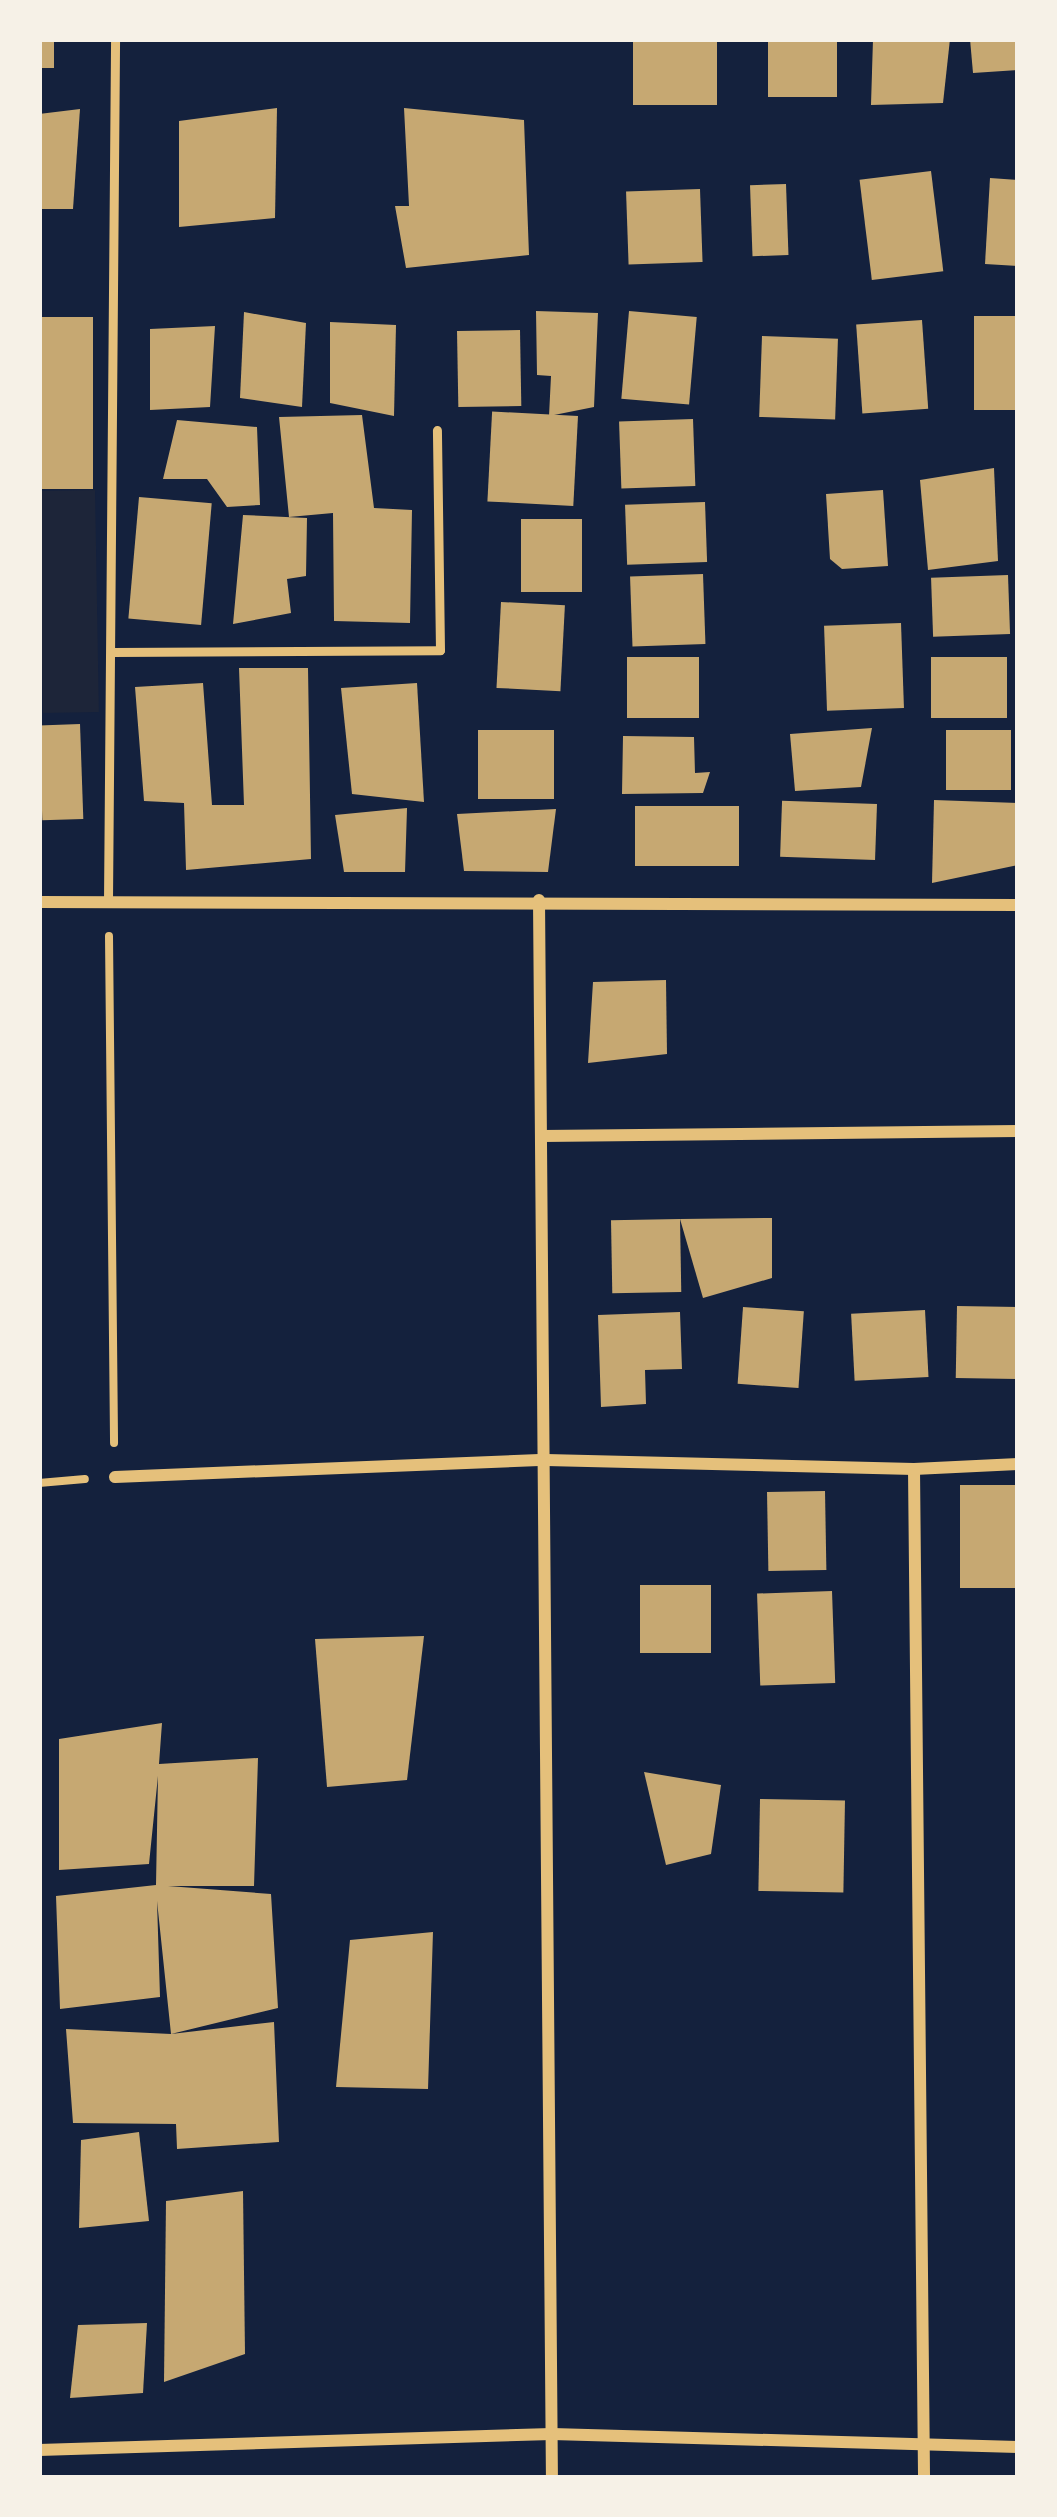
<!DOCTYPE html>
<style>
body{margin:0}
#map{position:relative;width:1057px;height:2517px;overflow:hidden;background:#14213d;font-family:Spectral,serif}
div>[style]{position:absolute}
.green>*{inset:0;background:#1d2539;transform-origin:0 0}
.building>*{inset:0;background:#c6a872;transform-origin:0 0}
.path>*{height:8px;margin:-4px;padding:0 4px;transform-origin:4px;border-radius:4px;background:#e5c07b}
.service>*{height:9px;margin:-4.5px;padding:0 4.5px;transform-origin:4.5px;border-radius:4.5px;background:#e5c07b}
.minor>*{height:12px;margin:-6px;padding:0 6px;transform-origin:6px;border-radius:6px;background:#e5c07b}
span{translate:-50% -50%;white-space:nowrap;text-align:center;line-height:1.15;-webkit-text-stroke:12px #f6f1e7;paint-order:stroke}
.frame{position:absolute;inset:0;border:42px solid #f6f1e7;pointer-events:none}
</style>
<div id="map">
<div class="green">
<div style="left:95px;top:490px;width:222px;height:56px;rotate:89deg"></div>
</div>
<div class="building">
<div style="left:39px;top:39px;width:15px;height:29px"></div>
<div style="left:633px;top:39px;width:84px;height:66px"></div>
<div style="left:768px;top:39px;width:69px;height:58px"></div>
<div style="clip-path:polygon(873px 39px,950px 39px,943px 103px,871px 105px)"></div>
<div style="clip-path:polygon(970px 39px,1018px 39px,1018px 70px,973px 73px)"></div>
<div style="clip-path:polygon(277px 108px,275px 218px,179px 227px,179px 121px)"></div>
<div style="clip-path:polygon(404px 108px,524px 120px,529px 255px,406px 268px,395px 206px,409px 206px)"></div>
<div style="clip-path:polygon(80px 109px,73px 209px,39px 209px,39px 114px)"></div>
<div style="left:931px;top:171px;width:101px;height:72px;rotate:83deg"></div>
<div style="clip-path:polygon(990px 178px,1018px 180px,1018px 266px,985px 264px)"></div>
<div style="left:786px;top:184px;width:71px;height:36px;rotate:88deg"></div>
<div style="left:700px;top:189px;width:73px;height:74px;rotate:88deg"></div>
<div style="clip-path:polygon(536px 311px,598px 313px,594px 407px,549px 416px,551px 376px,537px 375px)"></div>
<div style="left:629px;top:311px;width:68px;height:88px;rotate:5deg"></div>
<div style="clip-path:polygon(244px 312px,306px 323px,302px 407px,240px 398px)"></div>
<div style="left:1018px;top:316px;width:94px;height:44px;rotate:90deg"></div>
<div style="left:39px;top:317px;width:54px;height:172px"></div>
<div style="left:922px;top:320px;width:89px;height:66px;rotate:86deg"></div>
<div style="clip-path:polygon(330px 322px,396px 325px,394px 416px,330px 403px)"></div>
<div style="clip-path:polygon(215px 326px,210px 407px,150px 410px,150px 329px)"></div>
<div style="left:520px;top:330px;width:76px;height:63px;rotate:89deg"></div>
<div style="left:762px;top:336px;width:76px;height:81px;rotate:2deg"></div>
<div style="clip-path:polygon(362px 415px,374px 508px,412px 510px,410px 623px,334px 621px,333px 513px,289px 517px,279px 417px)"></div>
<div style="left:578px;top:416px;width:90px;height:86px;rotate:93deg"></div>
<div style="left:693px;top:419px;width:67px;height:74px;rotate:88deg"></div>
<div style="clip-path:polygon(177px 420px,257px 427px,260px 505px,227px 507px,207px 479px,163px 479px)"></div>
<div style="clip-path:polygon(994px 468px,998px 561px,928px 570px,920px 480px)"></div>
<div style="clip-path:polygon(883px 490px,888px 566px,842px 569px,830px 559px,826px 494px)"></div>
<div style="left:139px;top:497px;width:73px;height:122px;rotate:5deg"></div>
<div style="left:705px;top:502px;width:60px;height:80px;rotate:88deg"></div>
<div style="clip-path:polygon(243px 515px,307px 518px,306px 576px,287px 579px,291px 613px,233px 624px)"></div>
<div style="left:582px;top:519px;width:73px;height:61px;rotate:90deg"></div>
<div style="left:703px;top:574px;width:70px;height:73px;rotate:88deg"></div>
<div style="left:1008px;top:575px;width:59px;height:77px;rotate:88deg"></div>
<div style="left:501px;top:602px;width:64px;height:86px;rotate:3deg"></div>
<div style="left:901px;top:623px;width:85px;height:77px;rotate:88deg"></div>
<div style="left:627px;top:657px;width:72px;height:61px"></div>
<div style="left:931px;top:657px;width:76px;height:61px"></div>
<div style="clip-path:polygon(239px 668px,308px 668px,311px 859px,186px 870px,184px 803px,144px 801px,135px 687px,203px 683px,212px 805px,244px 805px)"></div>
<div style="clip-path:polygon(417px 683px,424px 802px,352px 794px,341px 688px)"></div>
<div style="left:80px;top:724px;width:95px;height:41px;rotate:88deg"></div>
<div style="clip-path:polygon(872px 728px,861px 787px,795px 791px,790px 734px)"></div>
<div style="left:478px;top:730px;width:76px;height:69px"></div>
<div style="left:946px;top:730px;width:65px;height:60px"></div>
<div style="clip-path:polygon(623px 736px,694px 737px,695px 773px,710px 772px,703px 793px,622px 794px)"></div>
<div style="clip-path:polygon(934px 800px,1018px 803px,1018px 865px,932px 883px)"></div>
<div style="left:877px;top:804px;width:56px;height:95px;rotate:92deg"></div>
<div style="left:635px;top:806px;width:104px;height:60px"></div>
<div style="clip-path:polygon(407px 808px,405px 872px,344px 872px,335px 815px)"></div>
<div style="clip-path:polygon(556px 809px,548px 872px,464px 871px,457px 814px)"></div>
<div style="clip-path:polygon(666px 980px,667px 1054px,588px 1063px,593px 982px)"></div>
<div style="clip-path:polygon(772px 1218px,772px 1278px,703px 1298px,680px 1219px)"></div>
<div style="left:680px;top:1219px;width:73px;height:69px;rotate:89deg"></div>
<div style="left:957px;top:1306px;width:61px;height:72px;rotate:1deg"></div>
<div style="left:743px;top:1307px;width:61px;height:77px;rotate:4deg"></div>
<div style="left:925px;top:1310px;width:67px;height:74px;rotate:87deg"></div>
<div style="clip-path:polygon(680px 1312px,682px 1369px,645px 1370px,646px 1404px,601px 1407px,598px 1315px)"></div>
<div style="left:1018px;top:1485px;width:103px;height:58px;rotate:90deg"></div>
<div style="left:825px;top:1491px;width:79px;height:58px;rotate:89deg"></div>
<div style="left:640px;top:1585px;width:71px;height:68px"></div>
<div style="left:832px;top:1591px;width:92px;height:75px;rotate:88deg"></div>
<div style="clip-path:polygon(424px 1636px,407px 1780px,327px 1787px,315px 1639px)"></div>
<div style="clip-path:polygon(162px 1723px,159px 1764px,258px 1758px,254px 1886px,168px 1886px,271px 1894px,278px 2008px,171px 2034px,274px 2022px,279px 2142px,177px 2149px,176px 2124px,73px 2123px,66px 2029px,171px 2034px,157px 1901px,160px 1997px,60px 2009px,56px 1896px,156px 1885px,158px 1776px,149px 1864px,59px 1870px,59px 1739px)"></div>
<div style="clip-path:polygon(644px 1772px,721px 1785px,711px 1854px,666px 1865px)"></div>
<div style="left:760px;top:1799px;width:85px;height:92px;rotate:1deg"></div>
<div style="clip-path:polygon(433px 1932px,428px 2089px,336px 2087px,350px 1940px)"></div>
<div style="clip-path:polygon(139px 2132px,149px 2221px,79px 2228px,81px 2140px)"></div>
<div style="clip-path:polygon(243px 2191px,245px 2354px,164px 2382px,166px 2201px)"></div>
<div style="clip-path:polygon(147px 2323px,143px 2393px,70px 2398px,78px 2325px)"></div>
</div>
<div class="path">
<div style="left:109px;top:936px;width:507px;rotate:89.43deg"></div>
<div style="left:39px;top:1483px;width:46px;rotate:-5deg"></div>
</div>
<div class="service">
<div style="left:112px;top:652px;width:328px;rotate:-0.3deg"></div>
<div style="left:440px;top:650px;width:220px;rotate:-90.8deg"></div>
<div style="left:108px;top:901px;width:862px;rotate:-89.53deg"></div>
</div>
<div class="minor">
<div style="left:539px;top:900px;width:1578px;rotate:89.53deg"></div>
<div style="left:39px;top:902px;width:979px;rotate:0.18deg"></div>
<div style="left:542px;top:1136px;width:476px;rotate:-0.6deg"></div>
<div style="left:914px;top:1469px;width:1009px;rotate:89.43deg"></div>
<div style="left:115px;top:1477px;width:431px;rotate:-2.3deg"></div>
<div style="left:546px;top:1460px;width:368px;rotate:1.4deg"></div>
<div style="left:914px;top:1469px;width:104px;rotate:-2.8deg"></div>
<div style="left:39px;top:2450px;width:513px;rotate:-1.79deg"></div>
<div style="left:552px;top:2434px;width:466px;rotate:1.6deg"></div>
</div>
<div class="frame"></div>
</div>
